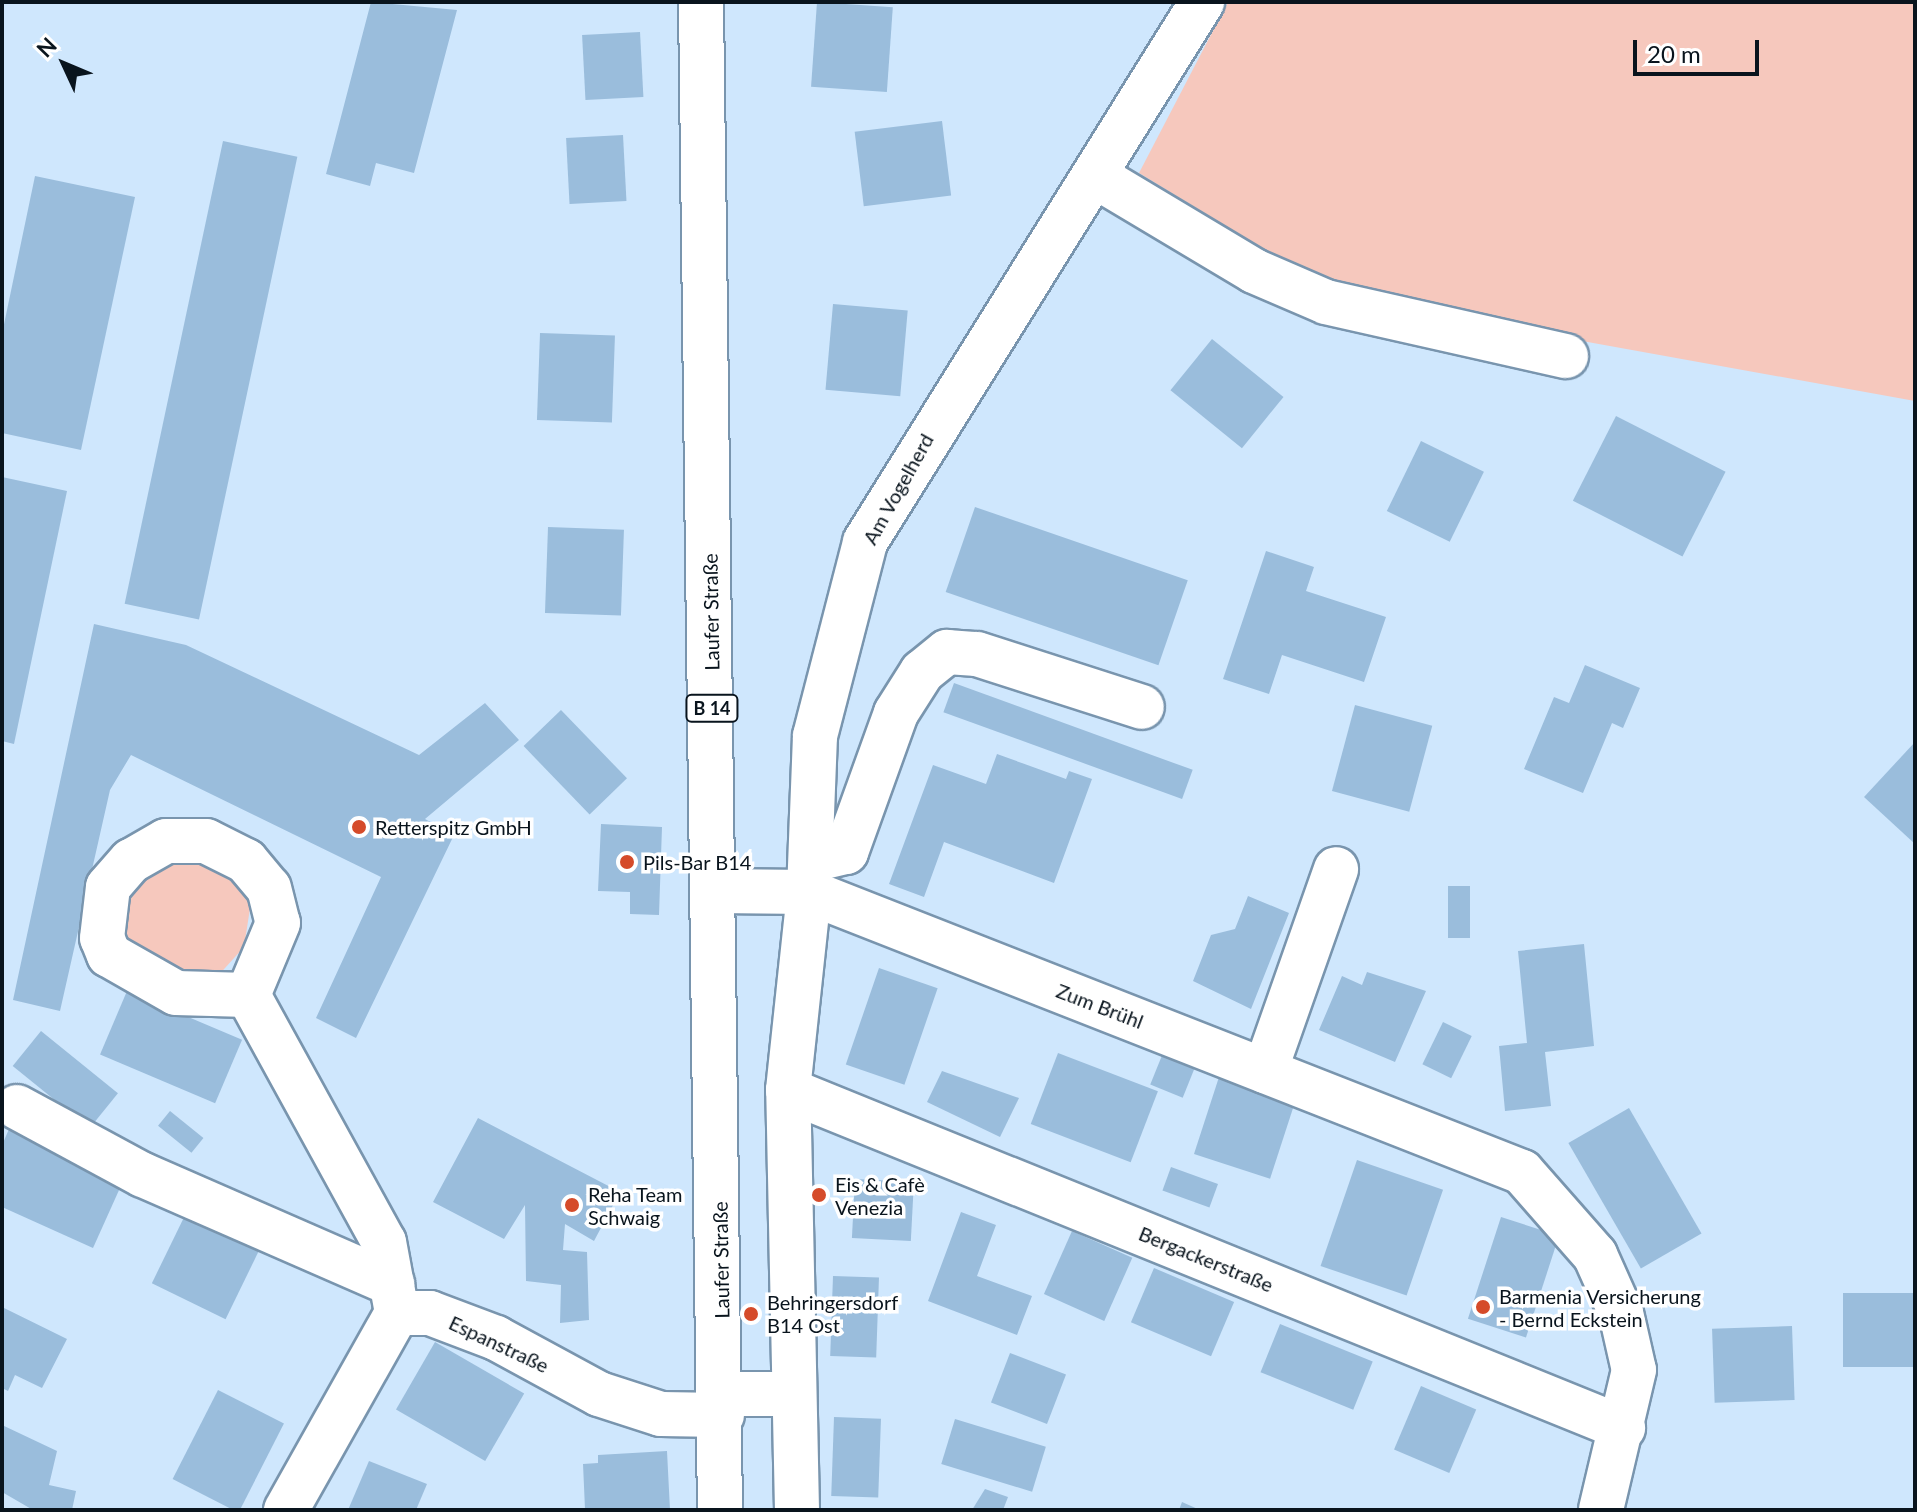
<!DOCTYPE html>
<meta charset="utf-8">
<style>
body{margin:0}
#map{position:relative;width:1917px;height:1512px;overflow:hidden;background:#cfe7fd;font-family:Lato,sans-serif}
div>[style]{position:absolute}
.green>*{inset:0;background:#f6c8bd}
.building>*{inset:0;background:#9abddc;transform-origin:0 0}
.roads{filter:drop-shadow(2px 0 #7995ae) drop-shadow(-2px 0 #7995ae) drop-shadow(0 2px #7995ae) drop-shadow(0 -2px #7995ae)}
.minor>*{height:44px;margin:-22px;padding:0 22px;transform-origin:22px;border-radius:22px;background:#fff}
.major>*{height:44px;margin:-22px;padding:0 22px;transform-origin:22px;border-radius:22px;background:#fff}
.dots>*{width:22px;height:22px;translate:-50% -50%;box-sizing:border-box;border:4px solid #fff;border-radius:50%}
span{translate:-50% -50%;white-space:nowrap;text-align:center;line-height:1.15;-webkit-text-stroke:7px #fff;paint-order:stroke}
.shield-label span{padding:2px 6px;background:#fff;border:2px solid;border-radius:6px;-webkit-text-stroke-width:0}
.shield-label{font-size:18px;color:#09141d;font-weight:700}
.street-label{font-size:20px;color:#09141d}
.poi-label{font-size:20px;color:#09141d}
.left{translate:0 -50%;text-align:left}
.frame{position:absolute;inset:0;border:4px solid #09141d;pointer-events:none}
.north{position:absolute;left:24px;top:24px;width:80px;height:80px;-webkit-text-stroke:6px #fff;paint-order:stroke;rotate:314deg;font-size:22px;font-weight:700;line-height:32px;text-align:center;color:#09141d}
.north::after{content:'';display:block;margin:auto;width:28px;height:36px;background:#09141d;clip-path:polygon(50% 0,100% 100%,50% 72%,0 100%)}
.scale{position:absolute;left:1633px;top:40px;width:126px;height:36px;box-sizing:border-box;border:4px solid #09141d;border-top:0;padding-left:10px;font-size:24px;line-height:28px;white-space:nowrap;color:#09141d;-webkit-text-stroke:6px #fff;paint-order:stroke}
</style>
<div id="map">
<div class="green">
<div style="clip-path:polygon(1228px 2px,1915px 2px,1915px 401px,1343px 298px,1139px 173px)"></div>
<div style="clip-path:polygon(194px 858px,225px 869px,251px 902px,244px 947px,216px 978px,199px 984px,152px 962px,128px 939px,120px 912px,124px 891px,149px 872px)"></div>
</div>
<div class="building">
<div style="clip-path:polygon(371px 2px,457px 10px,414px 173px,376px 163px,370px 186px,326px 174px)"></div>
<div style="left:817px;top:2px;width:76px;height:85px;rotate:4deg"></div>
<div style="left:640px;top:32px;width:65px;height:58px;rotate:87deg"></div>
<div style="left:942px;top:121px;width:75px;height:88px;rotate:83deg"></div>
<div style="left:623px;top:135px;width:66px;height:57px;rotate:87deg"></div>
<div style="left:223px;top:141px;width:76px;height:473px;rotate:12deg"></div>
<div style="clip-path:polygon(35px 176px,135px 197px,81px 450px,2px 433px,2px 334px)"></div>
<div style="left:833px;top:304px;width:75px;height:86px;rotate:5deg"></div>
<div style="left:540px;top:333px;width:75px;height:87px;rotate:2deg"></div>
<div style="left:1212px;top:339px;width:92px;height:66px;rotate:39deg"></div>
<div style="left:1616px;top:416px;width:123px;height:95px;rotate:27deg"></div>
<div style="left:1421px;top:441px;width:70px;height:78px;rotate:26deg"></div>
<div style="clip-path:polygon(2px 477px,67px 491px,14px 744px,2px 741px)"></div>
<div style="left:975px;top:507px;width:225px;height:90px;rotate:19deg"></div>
<div style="left:548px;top:527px;width:76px;height:86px;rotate:2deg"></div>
<div style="clip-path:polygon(1266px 551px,1314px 567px,1306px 591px,1386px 617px,1364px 682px,1282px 655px,1269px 694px,1223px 679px)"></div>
<div style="clip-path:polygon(94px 624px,186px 645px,419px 755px,485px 703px,519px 740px,425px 819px,454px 835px,356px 1038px,316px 1018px,381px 877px,131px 755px,110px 790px,60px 1011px,13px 1000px)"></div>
<div style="clip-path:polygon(1585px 665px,1640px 688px,1623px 728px,1612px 723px,1583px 793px,1524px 769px,1554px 697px,1569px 703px)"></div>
<div style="left:954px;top:683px;width:254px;height:31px;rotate:20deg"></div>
<div style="left:1355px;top:705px;width:80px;height:89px;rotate:15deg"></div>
<div style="left:561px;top:710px;width:95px;height:52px;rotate:46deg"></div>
<div style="clip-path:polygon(1915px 742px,1915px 844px,1864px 797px)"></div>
<div style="clip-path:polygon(997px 754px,1066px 779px,1069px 771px,1092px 779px,1054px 883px,944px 842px,924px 897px,889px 884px,933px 765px,986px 784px)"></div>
<div style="clip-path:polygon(601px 824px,662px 827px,659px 915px,630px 914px,630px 892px,598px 891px)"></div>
<div style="left:1448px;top:886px;width:22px;height:52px"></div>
<div style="clip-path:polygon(1248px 896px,1289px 913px,1251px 1009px,1193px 981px,1211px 935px,1235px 929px)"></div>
<div style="clip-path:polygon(1584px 944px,1594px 1046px,1545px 1052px,1551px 1106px,1505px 1111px,1499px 1046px,1527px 1043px,1518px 951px)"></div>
<div style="left:879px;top:968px;width:62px;height:102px;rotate:19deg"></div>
<div style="clip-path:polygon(1367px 972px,1426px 991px,1395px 1062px,1319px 1030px,1342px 976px,1362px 985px)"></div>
<div style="left:127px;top:991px;width:125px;height:69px;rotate:23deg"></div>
<div style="left:1443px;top:1022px;width:32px;height:47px;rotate:26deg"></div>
<div style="left:41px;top:1031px;width:99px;height:45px;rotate:39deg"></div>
<div style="left:1058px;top:1053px;width:107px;height:76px;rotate:21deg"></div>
<div style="left:1163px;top:1053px;width:35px;height:34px;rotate:22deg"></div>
<div style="clip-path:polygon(942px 1071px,1019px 1098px,1000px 1137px,927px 1102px)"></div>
<div style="left:1219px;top:1077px;width:80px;height:81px;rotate:18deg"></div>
<div style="left:1629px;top:1108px;width:145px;height:70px;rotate:60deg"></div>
<div style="left:170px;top:1111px;width:43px;height:19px;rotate:39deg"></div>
<div style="clip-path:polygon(478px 1118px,620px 1192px,594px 1241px,565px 1224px,563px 1250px,587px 1252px,589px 1320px,560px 1323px,561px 1285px,526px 1281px,525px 1205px,504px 1239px,433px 1202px)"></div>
<div style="clip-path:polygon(10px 1127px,124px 1179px,93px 1248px,2px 1207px,2px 1145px)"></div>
<div style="left:1357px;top:1160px;width:91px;height:112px;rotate:19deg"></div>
<div style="left:1171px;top:1167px;width:50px;height:25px;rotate:20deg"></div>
<div style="left:855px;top:1179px;width:59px;height:59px;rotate:3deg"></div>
<div style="left:190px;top:1205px;width:82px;height:87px;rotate:26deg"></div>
<div style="clip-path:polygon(961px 1212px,996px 1225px,977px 1276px,1032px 1296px,1017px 1335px,928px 1301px)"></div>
<div style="left:1501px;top:1217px;width:61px;height:107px;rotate:18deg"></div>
<div style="left:1072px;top:1231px;width:66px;height:69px;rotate:24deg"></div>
<div style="left:1154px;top:1268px;width:87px;height:59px;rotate:23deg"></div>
<div style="left:833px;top:1276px;width:46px;height:80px;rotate:2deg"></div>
<div style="left:1915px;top:1293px;width:74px;height:72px;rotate:90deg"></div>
<div style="clip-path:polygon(2px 1307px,67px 1339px,42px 1388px,15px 1375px,8px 1391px,2px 1388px)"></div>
<div style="left:1280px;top:1324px;width:100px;height:52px;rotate:22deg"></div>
<div style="left:1792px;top:1326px;width:74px;height:80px;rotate:88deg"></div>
<div style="left:435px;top:1342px;width:103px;height:78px;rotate:30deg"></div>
<div style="left:1010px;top:1353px;width:60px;height:53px;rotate:21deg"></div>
<div style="left:1421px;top:1386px;width:60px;height:69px;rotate:23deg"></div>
<div style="left:218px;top:1390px;width:74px;height:100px;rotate:27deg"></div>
<div style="left:834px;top:1417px;width:47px;height:79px;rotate:2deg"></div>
<div style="left:955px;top:1419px;width:95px;height:47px;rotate:17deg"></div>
<div style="clip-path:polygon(2px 1425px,57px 1451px,49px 1485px,76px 1491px,72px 1510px,33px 1510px,2px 1492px)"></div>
<div style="clip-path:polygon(667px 1451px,670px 1510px,585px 1509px,583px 1464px,598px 1463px,598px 1455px)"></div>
<div style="clip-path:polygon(369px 1461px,427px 1484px,416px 1510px,348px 1510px)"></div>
<div style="clip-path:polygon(985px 1489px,1008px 1497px,1003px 1510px,972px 1510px)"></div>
<div style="clip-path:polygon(1182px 1502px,1200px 1510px,1179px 1510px)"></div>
</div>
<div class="roads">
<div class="minor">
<div style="left:1097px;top:177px;width:183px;rotate:30.9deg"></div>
<div style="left:1254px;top:271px;width:78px;rotate:23.3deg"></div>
<div style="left:1326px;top:302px;width:246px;rotate:12.7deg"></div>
<div style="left:811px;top:860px;width:36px;rotate:-13deg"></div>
<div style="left:846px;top:852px;width:148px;rotate:-70.2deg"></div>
<div style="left:896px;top:713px;width:49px;rotate:-57.6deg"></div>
<div style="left:922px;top:672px;width:32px;rotate:-39deg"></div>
<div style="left:947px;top:652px;width:30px;rotate:4deg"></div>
<div style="left:977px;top:654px;width:173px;rotate:17.8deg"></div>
<div style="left:715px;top:891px;width:94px;rotate:0.6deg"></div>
<div style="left:809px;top:892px;width:766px;rotate:21.44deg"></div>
<div style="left:1522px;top:1172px;width:111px;rotate:48.7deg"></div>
<div style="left:1595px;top:1255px;width:64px;rotate:65.9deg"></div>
<div style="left:1621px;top:1313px;width:58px;rotate:77.2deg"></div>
<div style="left:1634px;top:1370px;width:144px;rotate:103.3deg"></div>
<div style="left:248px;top:995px;width:72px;rotate:-178.4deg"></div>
<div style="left:176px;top:993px;width:77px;rotate:-150.4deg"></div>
<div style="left:109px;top:955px;width:18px;rotate:-112deg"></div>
<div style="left:102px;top:938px;width:51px;rotate:-83.3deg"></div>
<div style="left:108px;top:887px;width:35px;rotate:-49deg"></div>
<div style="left:131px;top:861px;width:40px;rotate:-29.7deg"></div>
<div style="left:166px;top:841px;width:40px"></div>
<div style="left:206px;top:841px;width:45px;rotate:26.6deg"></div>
<div style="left:246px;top:861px;width:35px;rotate:50deg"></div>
<div style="left:269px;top:888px;width:36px;rotate:76deg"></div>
<div style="left:278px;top:923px;width:78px;rotate:112.6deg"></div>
<div style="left:248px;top:995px;width:282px;rotate:61.2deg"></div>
<div style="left:384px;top:1242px;width:72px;rotate:79.6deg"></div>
<div style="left:1265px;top:1071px;width:214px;rotate:-70.6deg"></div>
<div style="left:788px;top:1090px;width:901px;rotate:22.04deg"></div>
<div style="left:17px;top:1107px;width:143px;rotate:28.4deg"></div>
<div style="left:143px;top:1175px;width:272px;rotate:23.6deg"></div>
<div style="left:721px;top:1394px;width:68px"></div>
<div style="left:286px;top:1510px;width:226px;rotate:-60.6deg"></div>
<div style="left:397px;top:1313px;width:33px"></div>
<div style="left:430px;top:1313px;width:71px;rotate:20.7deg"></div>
<div style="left:496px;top:1338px;width:117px;rotate:28.5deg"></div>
<div style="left:599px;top:1394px;width:65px;rotate:17.9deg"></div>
<div style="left:661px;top:1414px;width:61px;rotate:0.9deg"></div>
<div style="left:797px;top:1510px;width:420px;rotate:-91.2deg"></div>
<div style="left:788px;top:1090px;width:199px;rotate:-83.9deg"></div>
<div style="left:809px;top:892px;width:156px;rotate:-87.8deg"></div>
<div style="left:815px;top:736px;width:200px;rotate:-75.5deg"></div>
<div style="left:865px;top:542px;width:637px;rotate:-58.03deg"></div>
</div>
<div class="major">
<div style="left:701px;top:2px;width:1508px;rotate:89.28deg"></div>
</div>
</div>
<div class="dots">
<div style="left:359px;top:827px;background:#d54b2a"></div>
<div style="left:627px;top:862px;background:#d54b2a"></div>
<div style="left:819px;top:1195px;background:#d54b2a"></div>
<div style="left:572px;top:1205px;background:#d54b2a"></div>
<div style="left:1483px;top:1307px;background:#d54b2a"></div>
<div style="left:751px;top:1314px;background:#d54b2a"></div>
</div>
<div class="shield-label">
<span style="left:712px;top:708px">B 14</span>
</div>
<div class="street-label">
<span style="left:898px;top:489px;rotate:-61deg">Am Vogelherd</span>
<span style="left:711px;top:612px;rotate:-91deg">Laufer Straße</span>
<span style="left:1100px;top:1006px;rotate:21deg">Zum Brühl</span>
<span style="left:1206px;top:1259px;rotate:22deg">Bergackerstraße</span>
<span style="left:721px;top:1260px;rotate:-91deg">Laufer Straße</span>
<span style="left:499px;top:1344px;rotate:25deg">Espanstraße</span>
</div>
<div class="poi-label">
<span class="left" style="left:375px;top:827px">Retterspitz GmbH</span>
<span class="left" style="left:643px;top:862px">Pils-Bar B14</span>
<span class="left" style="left:835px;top:1196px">Eis &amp; Cafè<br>Venezia</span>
<span class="left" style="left:588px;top:1206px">Reha Team<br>Schwaig</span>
<span class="left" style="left:1499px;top:1308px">Barmenia Versicherung<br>- Bernd Eckstein</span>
<span class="left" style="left:767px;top:1314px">Behringersdorf<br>B14 Ost</span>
</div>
<div class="frame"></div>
<div class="north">N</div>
<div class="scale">20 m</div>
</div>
